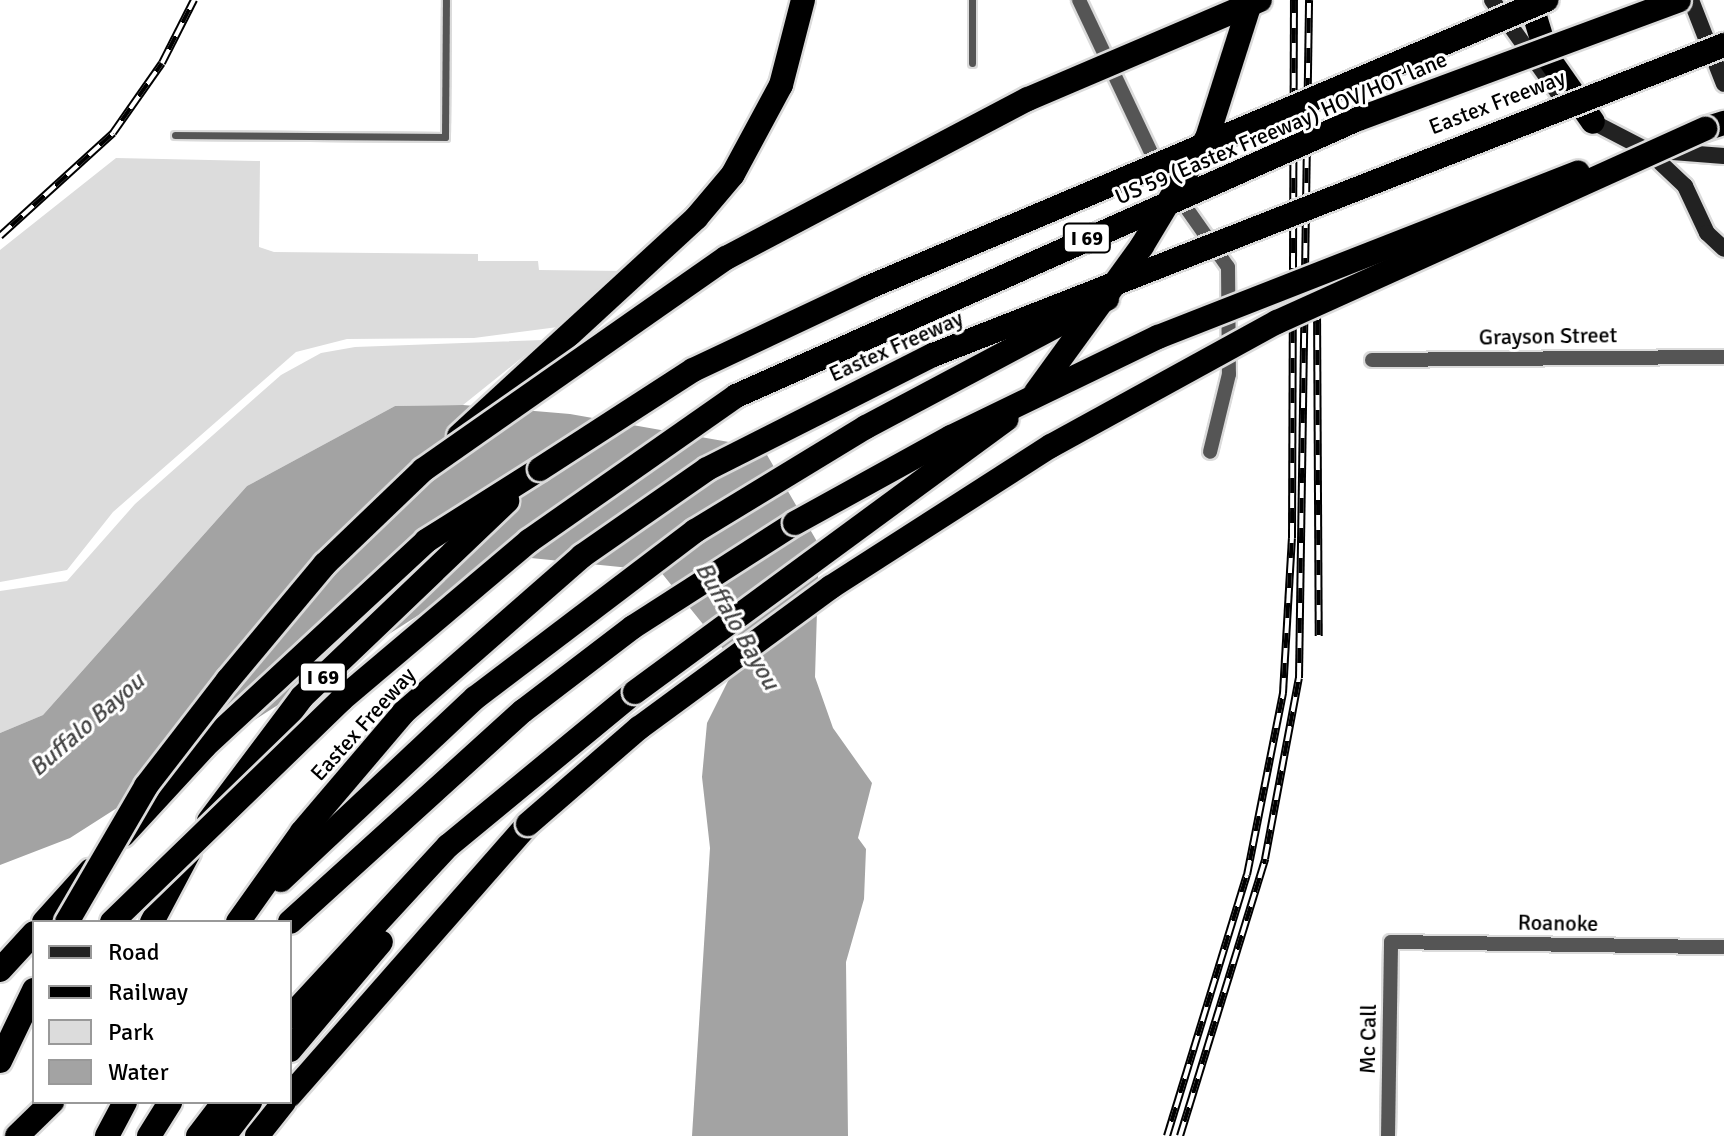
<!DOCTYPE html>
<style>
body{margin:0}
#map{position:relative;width:1724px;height:1136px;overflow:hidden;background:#fff;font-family:Signika,sans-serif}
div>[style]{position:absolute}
.green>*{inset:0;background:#dcdcdc}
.water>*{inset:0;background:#a3a3a3}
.roads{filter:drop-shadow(2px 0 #dbdbdb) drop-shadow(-2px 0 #dbdbdb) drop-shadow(0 2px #dbdbdb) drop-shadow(0 -2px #dbdbdb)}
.lane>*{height:7px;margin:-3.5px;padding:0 3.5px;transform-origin:3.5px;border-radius:3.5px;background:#555}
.street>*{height:14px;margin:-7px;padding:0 7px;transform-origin:7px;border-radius:7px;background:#555}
.secondary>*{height:16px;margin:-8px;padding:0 8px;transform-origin:8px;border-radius:8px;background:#222}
.highway>*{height:24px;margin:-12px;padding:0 12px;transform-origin:12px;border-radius:12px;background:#000}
.rail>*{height:8px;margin-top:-4px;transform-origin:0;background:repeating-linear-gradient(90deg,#fff 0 15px,#000 0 30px);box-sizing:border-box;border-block:2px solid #000}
.bridges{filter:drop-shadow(2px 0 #dbdbdb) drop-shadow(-2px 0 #dbdbdb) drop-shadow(0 2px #dbdbdb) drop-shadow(0 -2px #dbdbdb)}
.highway-bridge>*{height:24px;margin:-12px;padding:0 12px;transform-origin:12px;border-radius:12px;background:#000}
span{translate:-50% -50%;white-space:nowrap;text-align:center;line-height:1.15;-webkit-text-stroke:6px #fff;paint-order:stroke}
.shield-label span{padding:2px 6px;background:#fff;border:2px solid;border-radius:6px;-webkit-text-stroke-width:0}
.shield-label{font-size:20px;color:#000;font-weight:700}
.street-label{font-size:22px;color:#000}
.water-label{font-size:24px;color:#444;font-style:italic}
.legend{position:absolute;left:32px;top:920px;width:260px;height:184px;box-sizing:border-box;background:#fff;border:2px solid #999;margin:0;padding:10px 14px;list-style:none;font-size:24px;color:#000}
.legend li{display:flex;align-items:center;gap:16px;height:40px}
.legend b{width:40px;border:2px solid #999}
</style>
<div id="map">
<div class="green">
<div style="clip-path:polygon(116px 158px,260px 161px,259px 247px,274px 252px,478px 254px,478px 261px,538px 261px,539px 270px,624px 271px,558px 327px,474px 338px,347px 339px,296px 352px,113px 512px,67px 570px,0 582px,0 250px)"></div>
<div style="clip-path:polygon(544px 340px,463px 405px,395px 406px,247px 486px,43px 715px,0 733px,0 591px,67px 581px,135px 504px,281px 375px,321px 353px,355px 347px)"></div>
</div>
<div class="water">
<div style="clip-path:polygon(463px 405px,570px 414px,763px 448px,819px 545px,815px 677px,833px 728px,872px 783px,858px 838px,866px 849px,864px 899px,846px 962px,848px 1136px,692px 1136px,710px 848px,702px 777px,707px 723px,736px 665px,660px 571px,511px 556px,70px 838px,0 865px,0 733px,43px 715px,247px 486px,395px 406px)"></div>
</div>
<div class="roads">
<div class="lane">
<div style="left:972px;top:63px;width:63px;rotate:-90deg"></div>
<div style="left:175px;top:135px;width:270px;rotate:0.4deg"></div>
<div style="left:445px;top:137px;width:137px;rotate:-89.6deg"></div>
</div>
<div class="street">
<div style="left:1079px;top:0;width:187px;rotate:64.7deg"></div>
<div style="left:1159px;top:169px;width:120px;rotate:54.9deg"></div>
<div style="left:1228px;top:267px;width:107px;rotate:89.5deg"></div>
<div style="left:1229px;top:374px;width:80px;rotate:103.7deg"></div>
<div style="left:1372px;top:360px;width:352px;rotate:-0.5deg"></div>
<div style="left:1388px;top:1136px;width:194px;rotate:-89.1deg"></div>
<div style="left:1391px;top:942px;width:333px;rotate:0.9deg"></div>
</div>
<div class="secondary">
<div style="left:1492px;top:0;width:114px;rotate:54.6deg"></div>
<div style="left:1558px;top:93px;width:45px;rotate:39.6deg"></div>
<div style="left:1593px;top:122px;width:61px;rotate:27.4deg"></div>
<div style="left:1647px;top:150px;width:77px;rotate:4.5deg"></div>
<div style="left:1691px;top:0;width:90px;rotate:68.6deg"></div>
<div style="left:1648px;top:151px;width:51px;rotate:43.4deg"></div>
<div style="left:1685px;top:186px;width:52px;rotate:64.9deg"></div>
<div style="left:1707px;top:233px;width:23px;rotate:43deg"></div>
</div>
<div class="highway">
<div style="left:1530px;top:0;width:59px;rotate:73.1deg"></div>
<div style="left:1547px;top:56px;width:80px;rotate:55.1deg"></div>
<div style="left:1705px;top:129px;width:20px;rotate:-18deg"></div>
<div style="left:459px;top:436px;width:322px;rotate:-42.6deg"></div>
<div style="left:696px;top:218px;width:57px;rotate:-49.9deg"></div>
<div style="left:733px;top:174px;width:101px;rotate:-61.7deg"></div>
<div style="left:781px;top:85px;width:88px;rotate:-75.5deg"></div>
<div style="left:209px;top:821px;width:155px;rotate:-53.1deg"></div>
<div style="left:302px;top:697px;width:284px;rotate:-43.7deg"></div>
<div style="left:123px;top:835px;width:121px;rotate:-47.3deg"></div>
<div style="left:205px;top:746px;width:301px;rotate:-42.8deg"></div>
<div style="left:426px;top:541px;width:135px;rotate:-32.3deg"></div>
<div style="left:44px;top:922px;width:69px;rotate:-48deg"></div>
<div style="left:152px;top:922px;width:79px;rotate:-62.1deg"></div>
<div style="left:290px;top:922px;width:314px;rotate:-42.2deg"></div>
<div style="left:523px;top:711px;width:138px;rotate:-37.4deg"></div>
<div style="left:633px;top:627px;width:193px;rotate:-32.7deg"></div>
<div style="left:0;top:970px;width:50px;rotate:-47.4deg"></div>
<div style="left:290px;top:1017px;width:233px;rotate:-47.3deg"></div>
<div style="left:448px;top:846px;width:242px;rotate:-39.5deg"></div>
<div style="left:290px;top:1050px;width:141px;rotate:-49.9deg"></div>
<div style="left:0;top:1061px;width:79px;rotate:-64.4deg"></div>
<div style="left:290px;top:1095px;width:361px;rotate:-48.7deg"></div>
<div style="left:107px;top:1136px;width:38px;rotate:-62deg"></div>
<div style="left:149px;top:1136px;width:40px;rotate:-58deg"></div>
<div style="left:198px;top:1136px;width:43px;rotate:-52.6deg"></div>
<div style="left:224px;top:1136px;width:43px;rotate:-52.6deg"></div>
<div style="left:257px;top:1136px;width:43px;rotate:-51.5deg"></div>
</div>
</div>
<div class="rail">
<div style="left:0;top:236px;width:153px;rotate:-42.3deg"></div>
<div style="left:113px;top:133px;width:85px;rotate:-55deg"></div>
<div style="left:162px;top:63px;width:71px;rotate:-63.1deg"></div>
<div style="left:1317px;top:305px;width:331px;rotate:89.7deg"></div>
<div style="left:1167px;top:1136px;width:273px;rotate:-73deg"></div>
<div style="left:1247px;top:875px;width:186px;rotate:-78.8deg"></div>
<div style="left:1283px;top:693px;width:155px;rotate:-86.7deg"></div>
<div style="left:1292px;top:538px;width:538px;rotate:-89.79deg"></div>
<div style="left:1180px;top:1136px;width:290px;rotate:-72.9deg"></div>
<div style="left:1265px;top:859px;width:184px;rotate:-79.4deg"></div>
<div style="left:1299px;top:678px;width:678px;rotate:-89.15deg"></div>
</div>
<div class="bridges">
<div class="highway-bridge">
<div style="left:1036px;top:392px;width:180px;rotate:-54deg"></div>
<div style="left:1142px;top:246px;width:126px;rotate:-59deg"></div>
<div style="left:1207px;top:138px;width:145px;rotate:-72.3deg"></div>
<div style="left:540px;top:469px;width:182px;rotate:-32.9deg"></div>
<div style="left:693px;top:370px;width:192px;rotate:-25.2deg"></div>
<div style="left:867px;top:288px;width:738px;rotate:-22.98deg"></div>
<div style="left:795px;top:523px;width:178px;rotate:-28.9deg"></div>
<div style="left:951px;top:437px;width:230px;rotate:-25.8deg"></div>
<div style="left:1158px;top:337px;width:451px;rotate:-21.4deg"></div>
<div style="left:635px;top:692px;width:461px;rotate:-36.3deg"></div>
<div style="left:528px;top:824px;width:147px;rotate:-40.9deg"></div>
<div style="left:639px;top:728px;width:238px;rotate:-36.3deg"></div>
<div style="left:831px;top:587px;width:261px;rotate:-32.7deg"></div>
<div style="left:1051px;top:446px;width:258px;rotate:-28.8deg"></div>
<div style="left:1277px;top:322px;width:470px;rotate:-24.3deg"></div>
<div style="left:281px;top:880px;width:266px;rotate:-43.2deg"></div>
<div style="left:475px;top:698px;width:276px;rotate:-37.2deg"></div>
<div style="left:695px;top:531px;width:200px;rotate:-31.3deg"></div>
<div style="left:866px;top:427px;width:273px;rotate:-28deg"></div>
<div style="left:67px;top:922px;width:157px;rotate:-59.8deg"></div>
<div style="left:146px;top:786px;width:134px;rotate:-52.3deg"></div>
<div style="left:228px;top:680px;width:151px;rotate:-50.1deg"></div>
<div style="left:325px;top:564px;width:136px;rotate:-43.8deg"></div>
<div style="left:423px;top:470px;width:370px;rotate:-35deg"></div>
<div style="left:726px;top:258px;width:341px;rotate:-27.8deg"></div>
<div style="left:1028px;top:99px;width:252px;rotate:-23.1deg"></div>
<div style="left:112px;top:922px;width:320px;rotate:-44.1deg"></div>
<div style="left:342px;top:699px;width:245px;rotate:-40.2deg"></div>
<div style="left:529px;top:541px;width:253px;rotate:-35deg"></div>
<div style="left:736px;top:396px;width:681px;rotate:-24.01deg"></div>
<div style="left:1358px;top:119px;width:342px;rotate:-20.3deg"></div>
<div style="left:238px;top:922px;width:110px;rotate:-54.6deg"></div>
<div style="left:302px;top:832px;width:157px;rotate:-49.6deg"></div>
<div style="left:404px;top:712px;width:237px;rotate:-41.2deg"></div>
<div style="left:582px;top:556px;width:152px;rotate:-34.8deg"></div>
<div style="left:707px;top:469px;width:253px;rotate:-26.8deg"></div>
<div style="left:933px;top:355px;width:850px;rotate:-21.4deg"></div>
<div style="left:17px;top:1136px;width:49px;rotate:-44.2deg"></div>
</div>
</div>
<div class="shield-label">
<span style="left:1087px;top:238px">I 69</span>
<span style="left:323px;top:677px">I 69</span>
</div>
<div class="street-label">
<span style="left:1497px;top:102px;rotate:-21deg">Eastex Freeway</span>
<span style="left:1281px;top:128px;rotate:-23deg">US 59 (Eastex Freeway) HOV/HOT lane</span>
<span style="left:1548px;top:336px;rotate:-1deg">Grayson Street</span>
<span style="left:896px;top:346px;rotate:-24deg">Eastex Freeway</span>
<span style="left:363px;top:724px;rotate:-48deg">Eastex Freeway</span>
<span style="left:1558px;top:923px;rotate:1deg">Roanoke</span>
<span style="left:1368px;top:1039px;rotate:-89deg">Mc Call</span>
</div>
<div class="water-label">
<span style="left:737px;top:626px;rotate:60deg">Buffalo Bayou</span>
<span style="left:87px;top:725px;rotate:-41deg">Buffalo Bayou</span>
</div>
<ul class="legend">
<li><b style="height:10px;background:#222"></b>Road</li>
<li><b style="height:10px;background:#000"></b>Railway</li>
<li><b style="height:22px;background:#dcdcdc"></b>Park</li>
<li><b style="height:22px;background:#a3a3a3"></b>Water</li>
</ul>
</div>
